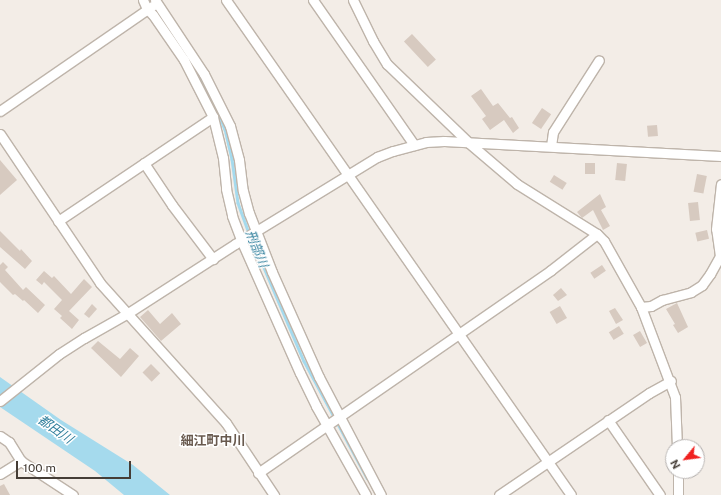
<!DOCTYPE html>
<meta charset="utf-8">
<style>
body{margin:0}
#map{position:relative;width:721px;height:495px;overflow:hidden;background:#f3ede7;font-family:"Public Sans","Noto Sans JP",sans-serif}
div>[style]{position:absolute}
.water>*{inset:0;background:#a5daed}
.stream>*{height:2.5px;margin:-1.25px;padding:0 1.25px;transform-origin:1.25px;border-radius:1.25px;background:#a5daed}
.building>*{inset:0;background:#d7cac0;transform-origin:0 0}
.roads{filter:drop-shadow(1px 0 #beb4aa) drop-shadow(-1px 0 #beb4aa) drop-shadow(0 1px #beb4aa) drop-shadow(0 -1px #beb4aa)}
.minor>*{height:9px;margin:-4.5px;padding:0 4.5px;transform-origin:4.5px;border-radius:4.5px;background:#fff}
span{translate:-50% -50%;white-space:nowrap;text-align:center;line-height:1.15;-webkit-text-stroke:3px #fff;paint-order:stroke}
.water-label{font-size:13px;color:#307f9c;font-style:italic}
.neighbourhood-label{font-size:13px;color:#68594e;font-weight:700}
.north{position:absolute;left:665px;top:439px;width:40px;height:40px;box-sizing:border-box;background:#fff;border:1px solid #b5b1af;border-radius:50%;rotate:241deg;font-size:11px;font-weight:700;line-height:16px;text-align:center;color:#453d36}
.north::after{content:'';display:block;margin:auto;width:14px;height:18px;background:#f02120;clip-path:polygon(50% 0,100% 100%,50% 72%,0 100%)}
.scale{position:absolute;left:16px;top:461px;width:115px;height:18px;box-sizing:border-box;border:2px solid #453d36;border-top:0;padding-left:5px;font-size:12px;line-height:14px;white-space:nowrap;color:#453d36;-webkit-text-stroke:3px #fff;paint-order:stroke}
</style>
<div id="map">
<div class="water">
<div style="clip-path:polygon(0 377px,61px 420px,133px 465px,170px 495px,124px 495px,95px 471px,0 407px)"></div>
</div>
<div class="stream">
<div style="left:148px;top:0;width:16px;rotate:55deg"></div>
<div style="left:192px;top:65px;width:42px;rotate:59.7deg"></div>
<div style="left:217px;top:109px;width:26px;rotate:69deg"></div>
<div style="left:226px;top:133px;width:27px;rotate:77deg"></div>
<div style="left:232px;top:159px;width:44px;rotate:82.2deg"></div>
<div style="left:238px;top:203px;width:32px;rotate:70deg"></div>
<div style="left:251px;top:237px;width:135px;rotate:66.9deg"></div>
<div style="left:304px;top:361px;width:133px;rotate:61.7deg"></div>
</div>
<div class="building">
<div style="left:412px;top:34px;width:35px;height:11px;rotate:47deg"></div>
<div style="clip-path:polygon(481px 89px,493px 106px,498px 103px,510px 118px,512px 117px,519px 128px,513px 133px,504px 120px,490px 130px,482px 119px,486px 116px,471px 96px)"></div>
<div style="left:542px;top:108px;width:11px;height:18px;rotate:34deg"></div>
<div style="left:657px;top:125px;width:11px;height:10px;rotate:85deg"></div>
<div style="clip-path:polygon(0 160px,17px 180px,0 195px)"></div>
<div style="left:585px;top:163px;width:10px;height:11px"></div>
<div style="left:617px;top:163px;width:10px;height:17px;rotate:6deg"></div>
<div style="left:697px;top:174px;width:10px;height:18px;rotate:11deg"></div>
<div style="left:554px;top:175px;width:15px;height:8px;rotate:32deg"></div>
<div style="clip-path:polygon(600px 194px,606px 207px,601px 210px,610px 226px,603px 230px,593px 210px,582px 218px,577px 212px)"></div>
<div style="left:698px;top:202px;width:18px;height:10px;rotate:84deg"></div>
<div style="left:707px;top:230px;width:9px;height:12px;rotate:77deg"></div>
<div style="clip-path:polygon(0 231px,20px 251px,21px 249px,32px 261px,25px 269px,0 247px)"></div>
<div style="clip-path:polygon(3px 262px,8px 267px,5px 270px,23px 290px,26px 287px,45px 305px,38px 313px,24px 300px,23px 301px,15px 294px,13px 295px,0 282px,0 265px)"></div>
<div style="left:602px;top:265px;width:7px;height:14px;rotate:56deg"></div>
<div style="clip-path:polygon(44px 271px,52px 278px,54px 276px,71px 294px,84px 279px,92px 287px,69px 311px,79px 320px,72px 329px,60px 318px,62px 316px,54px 309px,62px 300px,44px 282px,42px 285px,36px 280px)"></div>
<div style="clip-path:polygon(561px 288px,567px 295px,558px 301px,553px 295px)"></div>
<div style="clip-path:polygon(677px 303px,688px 327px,678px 333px,673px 325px,675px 324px,666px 309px)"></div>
<div style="clip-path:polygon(92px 304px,97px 309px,89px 318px,84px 314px)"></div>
<div style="left:560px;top:306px;width:14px;height:12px;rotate:60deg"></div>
<div style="clip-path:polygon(615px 308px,623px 320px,616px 324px,609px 311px)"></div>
<div style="clip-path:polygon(148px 310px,160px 324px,172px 313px,181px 324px,161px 341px,140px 317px)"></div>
<div style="left:619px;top:326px;width:9px;height:12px;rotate:58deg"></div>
<div style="left:640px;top:331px;width:14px;height:8px;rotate:60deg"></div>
<div style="clip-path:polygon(98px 341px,120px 359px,130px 348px,139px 356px,121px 377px,91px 348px)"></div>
<div style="left:151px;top:364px;width:13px;height:12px;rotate:45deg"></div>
<div style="clip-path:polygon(4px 484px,10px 495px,0 495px,0 486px)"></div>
</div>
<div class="roads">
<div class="minor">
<div style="left:143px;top:0;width:10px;rotate:66deg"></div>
<div style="left:147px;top:9px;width:8px;rotate:45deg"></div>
<div style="left:153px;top:15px;width:55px;rotate:55.4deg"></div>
<div style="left:184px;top:60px;width:64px;rotate:63deg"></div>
<div style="left:213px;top:117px;width:42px;rotate:76.3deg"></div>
<div style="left:223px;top:158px;width:31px;rotate:84deg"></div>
<div style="left:226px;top:189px;width:28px;rotate:77deg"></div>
<div style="left:232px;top:216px;width:26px;rotate:69deg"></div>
<div style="left:241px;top:240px;width:145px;rotate:66.1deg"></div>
<div style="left:300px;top:373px;width:37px;rotate:64deg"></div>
<div style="left:316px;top:406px;width:102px;rotate:60.7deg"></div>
<div style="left:155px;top:0;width:89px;rotate:56.5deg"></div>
<div style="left:204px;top:74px;width:58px;rotate:63.4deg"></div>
<div style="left:230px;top:126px;width:35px;rotate:75deg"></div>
<div style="left:239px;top:160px;width:31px;rotate:83deg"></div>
<div style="left:243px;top:191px;width:23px;rotate:75deg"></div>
<div style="left:249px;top:213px;width:63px;rotate:68.7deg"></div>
<div style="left:272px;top:272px;width:115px;rotate:65.9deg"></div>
<div style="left:319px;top:377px;width:133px;rotate:62.3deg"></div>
<div style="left:226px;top:0;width:603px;rotate:55.12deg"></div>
<div style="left:313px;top:0;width:177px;rotate:55.1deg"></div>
<div style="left:353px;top:0;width:46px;rotate:64deg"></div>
<div style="left:373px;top:41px;width:27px;rotate:59deg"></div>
<div style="left:387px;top:64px;width:114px;rotate:43.9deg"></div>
<div style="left:469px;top:143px;width:63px;rotate:40.5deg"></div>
<div style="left:517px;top:184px;width:94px;rotate:32deg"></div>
<div style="left:597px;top:234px;width:10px;rotate:45deg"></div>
<div style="left:604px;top:241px;width:76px;rotate:60.7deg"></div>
<div style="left:0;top:111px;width:185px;rotate:-34.6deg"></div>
<div style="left:0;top:134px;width:179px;rotate:56.1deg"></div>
<div style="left:100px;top:283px;width:188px;rotate:48deg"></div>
<div style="left:226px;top:423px;width:87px;rotate:56.3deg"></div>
<div style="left:551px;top:146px;width:14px;rotate:-82deg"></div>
<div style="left:553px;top:132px;width:85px;rotate:-57.4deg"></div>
<div style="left:144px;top:163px;width:50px;rotate:56.3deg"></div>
<div style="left:172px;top:205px;width:68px;rotate:52.8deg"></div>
<div style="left:58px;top:221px;width:187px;rotate:-33.9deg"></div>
<div style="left:0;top:401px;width:75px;rotate:-38.5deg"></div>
<div style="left:59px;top:354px;width:30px;rotate:-33deg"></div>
<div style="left:84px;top:338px;width:51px;rotate:-29.6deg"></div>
<div style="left:128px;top:313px;width:127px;rotate:-32.8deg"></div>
<div style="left:235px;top:244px;width:167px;rotate:-31.5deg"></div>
<div style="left:377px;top:157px;width:17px;rotate:-21deg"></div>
<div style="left:393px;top:151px;width:34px;rotate:-15deg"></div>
<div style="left:426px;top:142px;width:18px;rotate:-3deg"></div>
<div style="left:444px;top:141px;width:277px;rotate:3.1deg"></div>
<div style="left:608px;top:420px;width:91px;rotate:55.3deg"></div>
<div style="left:0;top:436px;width:11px;rotate:34deg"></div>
<div style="left:9px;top:442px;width:22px;rotate:58deg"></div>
<div style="left:21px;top:461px;width:62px;rotate:33.2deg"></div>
<div style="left:677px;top:447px;width:50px;rotate:-92.3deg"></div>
<div style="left:675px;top:397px;width:96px;rotate:-110.7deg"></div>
<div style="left:641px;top:307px;width:10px;rotate:-6deg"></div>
<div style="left:651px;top:306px;width:13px;rotate:-29deg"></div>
<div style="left:662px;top:300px;width:30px;rotate:-15deg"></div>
<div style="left:691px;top:292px;width:13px;rotate:-32deg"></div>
<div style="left:702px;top:285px;width:14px;rotate:-54deg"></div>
<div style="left:710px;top:274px;width:21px;rotate:-61deg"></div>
<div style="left:720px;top:256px;width:27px;rotate:-98deg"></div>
<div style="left:716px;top:229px;width:45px;rotate:-83.7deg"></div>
<div style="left:678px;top:471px;width:24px;rotate:90deg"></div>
<div style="left:258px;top:473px;width:356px;rotate:-34.7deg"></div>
<div style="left:551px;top:270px;width:58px;rotate:-38deg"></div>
<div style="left:0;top:474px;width:25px;rotate:-32deg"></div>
<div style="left:499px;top:495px;width:181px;rotate:-34.2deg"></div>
<div style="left:649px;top:393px;width:25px;rotate:-29deg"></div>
</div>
</div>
<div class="water-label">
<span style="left:256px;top:249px;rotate:68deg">刑部川</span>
<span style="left:55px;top:430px;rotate:35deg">都田川</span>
</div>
<div class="neighbourhood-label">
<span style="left:213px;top:441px">細江町中川</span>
</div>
<div class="north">N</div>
<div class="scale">100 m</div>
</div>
